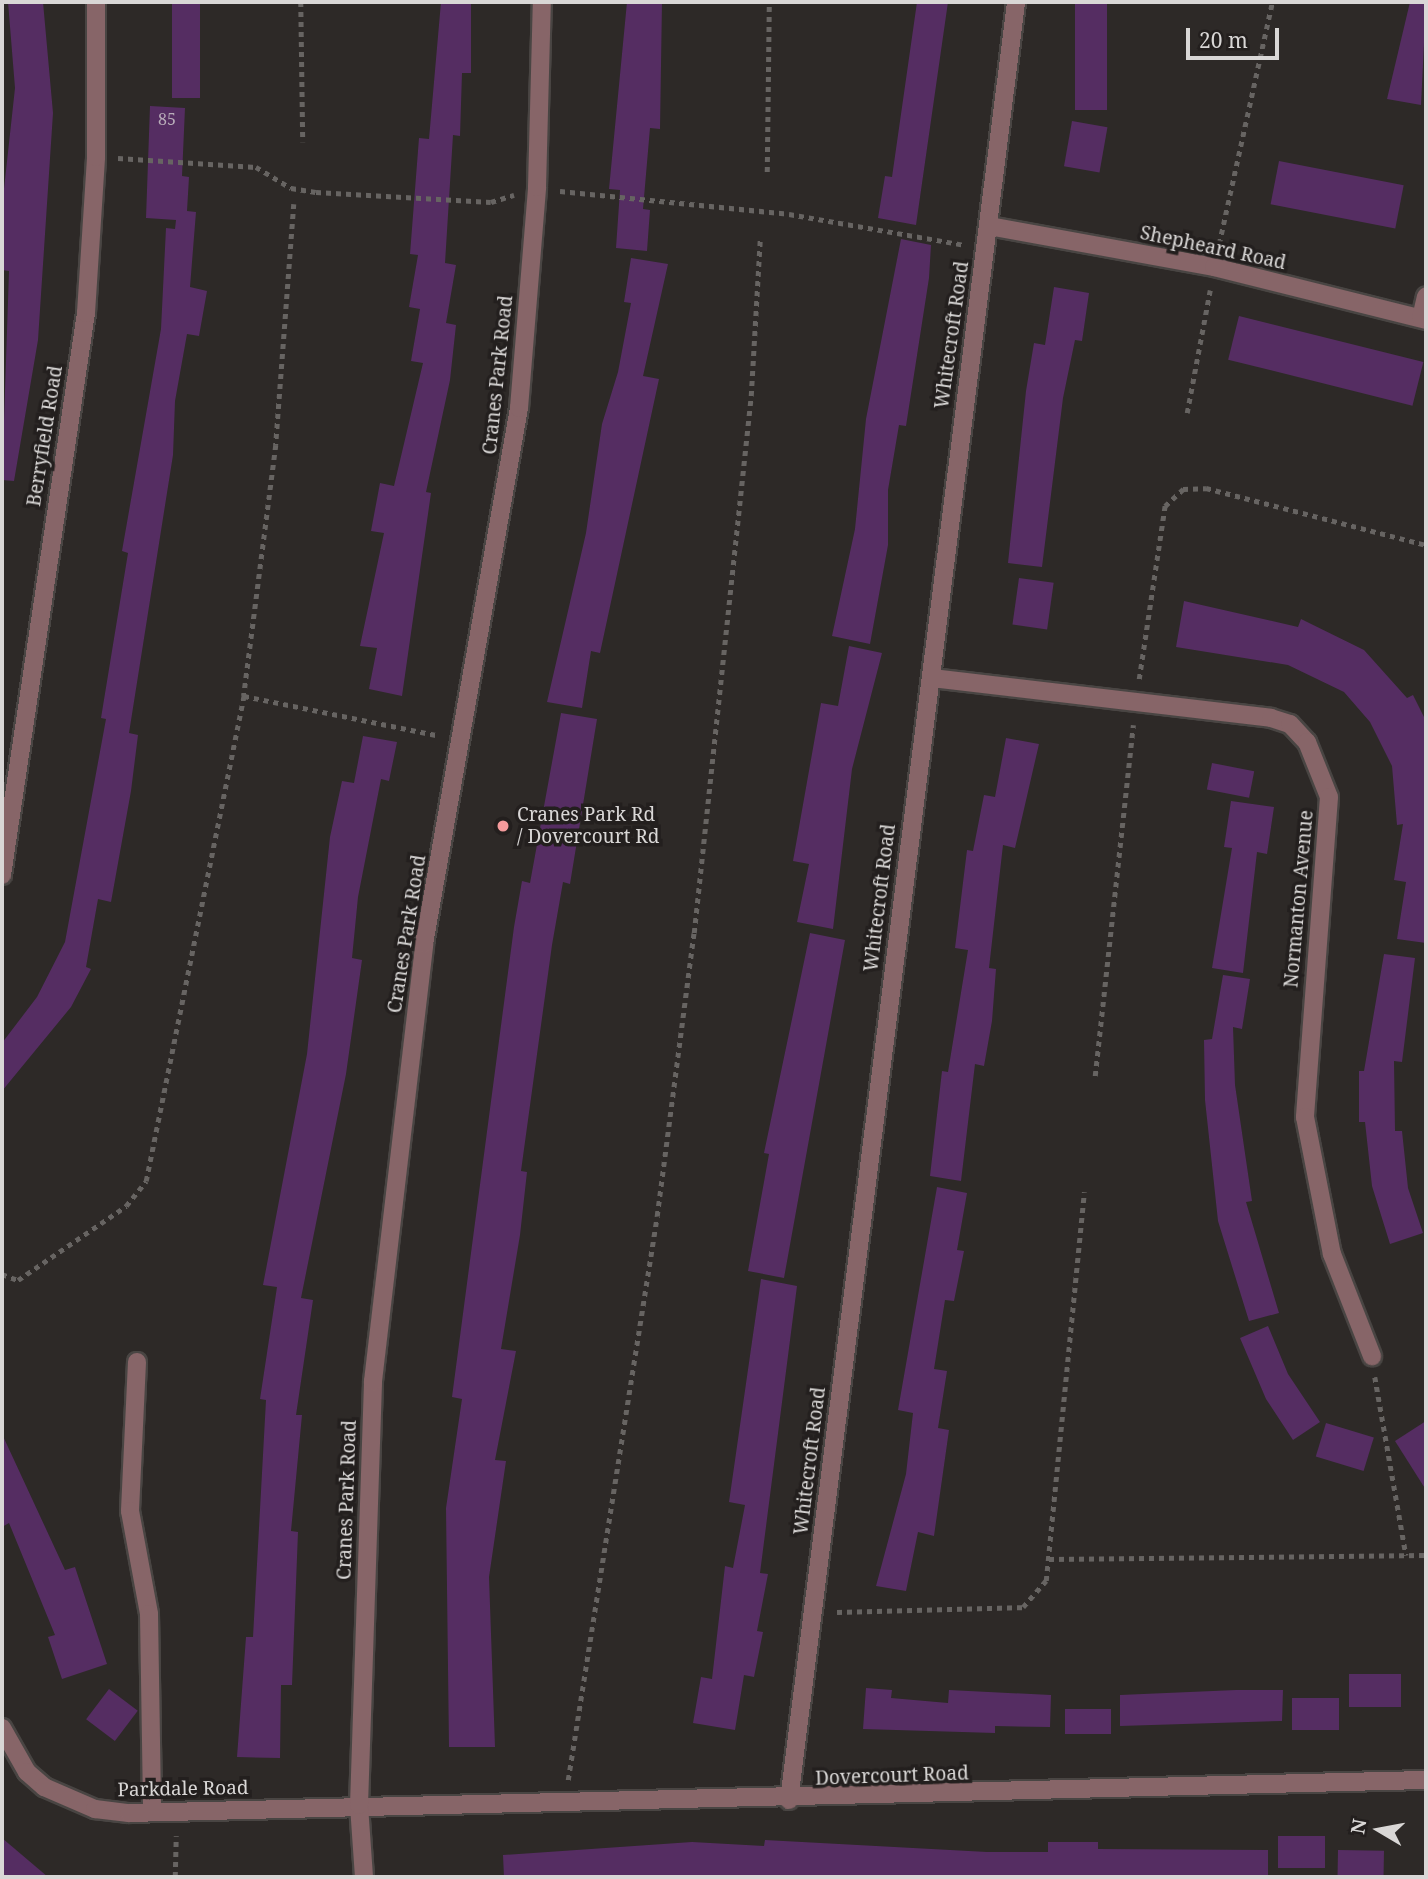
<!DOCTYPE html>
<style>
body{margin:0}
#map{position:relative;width:1428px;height:1879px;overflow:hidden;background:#2d2927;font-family:"Noto Serif",serif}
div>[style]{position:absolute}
.building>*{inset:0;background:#552d62;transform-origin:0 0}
.path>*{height:4.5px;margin-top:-2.25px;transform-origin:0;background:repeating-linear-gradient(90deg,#676462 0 5px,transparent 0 10px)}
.roads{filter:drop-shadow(2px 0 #494543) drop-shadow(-2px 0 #494543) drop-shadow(0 2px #494543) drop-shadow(0 -2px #494543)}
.minor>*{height:18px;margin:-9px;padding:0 9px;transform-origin:9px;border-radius:9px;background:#876568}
.dots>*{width:19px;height:19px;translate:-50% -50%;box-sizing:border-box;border:4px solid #231f1e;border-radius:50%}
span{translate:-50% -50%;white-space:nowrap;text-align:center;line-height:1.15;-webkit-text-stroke:7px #231f1e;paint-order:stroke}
.number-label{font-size:16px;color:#b8acb9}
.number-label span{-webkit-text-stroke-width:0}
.street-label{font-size:19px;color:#d9d7d6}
.poi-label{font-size:19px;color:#d9d7d6}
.left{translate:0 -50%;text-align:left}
.frame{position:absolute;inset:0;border:4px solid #d9d7d6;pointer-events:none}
.north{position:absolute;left:1344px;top:1795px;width:70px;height:70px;-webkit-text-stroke:5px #231f1e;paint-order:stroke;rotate:280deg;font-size:19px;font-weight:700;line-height:28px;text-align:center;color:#d9d7d6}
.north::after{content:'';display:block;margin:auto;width:24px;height:32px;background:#d9d7d6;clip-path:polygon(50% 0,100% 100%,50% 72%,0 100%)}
.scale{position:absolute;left:1186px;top:28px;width:93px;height:32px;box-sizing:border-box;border:4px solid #d9d7d6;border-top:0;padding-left:9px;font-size:21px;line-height:24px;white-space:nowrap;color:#d9d7d6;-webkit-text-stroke:5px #231f1e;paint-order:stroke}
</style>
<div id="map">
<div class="building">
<div style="clip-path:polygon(8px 2px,43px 2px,53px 113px,38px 340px,14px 481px,2px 480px,9px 271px,2px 270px,2px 207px,15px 88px)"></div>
<div style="left:172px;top:2px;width:28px;height:96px"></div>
<div style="clip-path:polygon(441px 2px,471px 2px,471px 73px,462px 73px,460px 136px,453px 135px,445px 263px,456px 265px,446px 323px,456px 325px,450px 380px,426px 492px,431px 493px,402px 696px,369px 689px,377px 648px,360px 646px,384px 533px,371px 531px,380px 483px,394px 486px,423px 363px,411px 361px,420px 309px,409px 307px,418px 255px,410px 254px,419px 138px,429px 139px)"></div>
<div style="clip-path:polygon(627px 2px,662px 2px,660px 129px,650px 128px,643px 209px,650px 210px,647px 251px,616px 248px,620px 190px,609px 189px)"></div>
<div style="clip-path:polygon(917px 2px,948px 2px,916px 225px,878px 218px,885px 176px,892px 177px)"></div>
<div style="left:1075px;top:2px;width:32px;height:108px"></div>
<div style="clip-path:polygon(1410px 2px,1426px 2px,1421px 105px,1387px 99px)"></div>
<div style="clip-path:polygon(150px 106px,185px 108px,182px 176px,189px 177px,187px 211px,196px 212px,190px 287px,207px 291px,199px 336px,187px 334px,175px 401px,173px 455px,129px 733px,138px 735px,131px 791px,111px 902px,98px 899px,86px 967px,91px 969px,71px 1007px,2px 1091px,2px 1043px,37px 997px,65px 942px,106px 719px,101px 718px,128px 553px,122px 551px,161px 329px,166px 228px,175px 229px,176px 220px,146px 218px)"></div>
<div style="left:1072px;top:121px;width:36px;height:46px;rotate:10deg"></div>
<div style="left:1279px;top:161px;width:127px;height:44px;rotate:11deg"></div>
<div style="clip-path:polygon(901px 239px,931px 245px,929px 278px,906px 426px,899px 425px,888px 490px,888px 545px,870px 644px,832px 636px,855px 529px,866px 419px)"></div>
<div style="clip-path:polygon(631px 258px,668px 264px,643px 376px,659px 379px,600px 653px,591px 651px,582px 708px,547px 702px,586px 533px,602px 424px,618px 372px,631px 303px,624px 302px)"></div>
<div style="clip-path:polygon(1054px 287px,1089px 293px,1082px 341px,1075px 340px,1063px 398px,1042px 567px,1008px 563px,1026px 391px,1034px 343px,1045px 345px)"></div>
<div style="left:1239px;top:316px;width:190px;height:45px;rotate:14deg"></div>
<div style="left:1019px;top:578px;width:35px;height:47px;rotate:8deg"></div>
<div style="clip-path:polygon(1184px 601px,1298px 627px,1301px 619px,1364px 650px,1407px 698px,1413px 695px,1426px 721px,1426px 943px,1397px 939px,1406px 882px,1394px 880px,1403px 824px,1397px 825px,1392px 766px,1370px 722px,1344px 692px,1288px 665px,1176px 647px)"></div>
<div style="clip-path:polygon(849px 646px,882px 653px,852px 769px,833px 929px,797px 922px,809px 864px,793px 861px,821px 703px,838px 706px)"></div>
<div style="clip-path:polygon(561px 713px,597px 719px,570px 884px,563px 882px,552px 945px,521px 1171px,527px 1172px,520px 1235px,501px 1349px,516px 1351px,495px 1460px,506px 1461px,489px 1577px,495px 1747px,449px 1747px,446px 1508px,462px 1399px,452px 1397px,514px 927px,522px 881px,530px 883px)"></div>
<div style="clip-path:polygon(363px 736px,397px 742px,389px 781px,381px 779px,358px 897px,352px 958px,362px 960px,346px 1074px,301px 1298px,313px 1300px,296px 1415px,302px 1415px,291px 1531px,298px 1532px,292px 1685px,281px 1685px,280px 1758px,237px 1757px,246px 1637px,253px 1637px,266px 1400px,260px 1399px,277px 1287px,263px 1285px,307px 1054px,330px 837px,342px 781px,354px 783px)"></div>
<div style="clip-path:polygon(1006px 738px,1039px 744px,1015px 848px,1003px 845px,989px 968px,996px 969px,992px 1021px,984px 1066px,975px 1064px,961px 1181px,930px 1176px,942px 1071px,948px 1072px,968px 950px,955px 948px,967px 850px,973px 851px,984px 795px,995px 797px)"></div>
<div style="left:1212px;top:763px;width:43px;height:27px;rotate:11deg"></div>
<div style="clip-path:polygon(1231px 801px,1274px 807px,1267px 854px,1257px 852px,1243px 973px,1212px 968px,1232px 848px,1224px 847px)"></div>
<div style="clip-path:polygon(810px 933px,845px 940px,784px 1278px,748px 1271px,769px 1154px,764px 1153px)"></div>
<div style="clip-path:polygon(1384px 954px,1415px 958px,1402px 1062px,1394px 1061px,1395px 1131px,1402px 1131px,1408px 1188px,1423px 1233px,1390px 1244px,1372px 1186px,1365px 1122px,1359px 1122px,1359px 1071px,1364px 1071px)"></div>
<div style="clip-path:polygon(1223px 975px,1250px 979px,1242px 1029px,1233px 1027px,1235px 1085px,1252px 1201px,1246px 1202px,1279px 1313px,1249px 1321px,1218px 1221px,1205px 1100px,1204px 1040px,1212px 1039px)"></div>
<div style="clip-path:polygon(937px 1187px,967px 1193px,957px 1250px,964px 1251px,954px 1301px,945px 1300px,934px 1369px,947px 1371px,938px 1428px,949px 1430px,934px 1536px,918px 1532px,906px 1591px,876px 1586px,906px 1474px,913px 1413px,898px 1410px)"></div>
<div style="clip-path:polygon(761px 1279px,797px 1286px,760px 1573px,768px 1574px,757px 1631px,763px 1632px,754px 1677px,744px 1675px,735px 1730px,693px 1723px,701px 1677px,712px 1679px,725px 1566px,733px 1568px,745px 1505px,729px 1502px)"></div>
<div style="clip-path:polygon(1268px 1326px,1288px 1374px,1320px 1422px,1293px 1440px,1266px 1399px,1240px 1338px)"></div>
<div style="clip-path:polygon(1426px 1421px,1426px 1490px,1395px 1441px)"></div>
<div style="left:1326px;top:1423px;width:50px;height:35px;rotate:17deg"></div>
<div style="clip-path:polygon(2px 1434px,65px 1570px,75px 1567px,107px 1664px,62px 1679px,48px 1637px,55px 1635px,9px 1523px,2px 1527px)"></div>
<div style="left:1349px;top:1674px;width:52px;height:33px"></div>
<div style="clip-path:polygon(866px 1688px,892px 1690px,891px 1698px,948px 1703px,949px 1690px,1051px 1695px,1050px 1727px,995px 1726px,995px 1733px,863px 1729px)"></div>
<div style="left:109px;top:1689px;width:36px;height:38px;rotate:37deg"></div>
<div style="clip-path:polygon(1236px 1690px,1283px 1690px,1282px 1721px,1120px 1726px,1120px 1695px)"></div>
<div style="left:1292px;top:1698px;width:47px;height:32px"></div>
<div style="left:1065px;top:1709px;width:46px;height:25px"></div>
<div style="left:1278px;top:1836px;width:47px;height:32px"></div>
<div style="clip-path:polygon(2px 1838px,48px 1877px,2px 1877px)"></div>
<div style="clip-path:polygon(765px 1840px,987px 1852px,1048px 1852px,1048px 1842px,1098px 1842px,1098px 1849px,1268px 1850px,1268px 1877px,504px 1877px,503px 1855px,692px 1842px,764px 1846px)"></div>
<div style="left:1338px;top:1850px;width:46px;height:27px;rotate:1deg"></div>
</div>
<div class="path">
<div style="left:301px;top:2px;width:140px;rotate:89.2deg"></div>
<div style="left:118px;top:158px;width:138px;rotate:3.7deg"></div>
<div style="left:256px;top:167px;width:41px;rotate:31deg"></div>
<div style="left:291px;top:188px;width:25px;rotate:9deg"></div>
<div style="left:316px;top:192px;width:175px;rotate:3.3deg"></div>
<div style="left:491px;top:202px;width:24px;rotate:-17deg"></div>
<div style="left:767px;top:172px;width:170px;rotate:-89.3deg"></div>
<div style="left:560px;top:191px;width:230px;rotate:5.7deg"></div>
<div style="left:789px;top:214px;width:178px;rotate:10deg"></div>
<div style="left:294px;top:204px;width:242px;rotate:94.3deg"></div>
<div style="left:276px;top:445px;width:253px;rotate:97.3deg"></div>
<div style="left:244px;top:696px;width:196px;rotate:11.5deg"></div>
<div style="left:1219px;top:244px;width:248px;rotate:-77.6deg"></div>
<div style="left:1187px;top:413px;width:125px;rotate:-79.4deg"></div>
<div style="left:1139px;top:679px;width:175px;rotate:-81.5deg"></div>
<div style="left:1165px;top:506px;width:25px;rotate:-43deg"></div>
<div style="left:1183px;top:489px;width:23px;rotate:-2deg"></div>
<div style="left:1206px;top:488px;width:227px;rotate:14.5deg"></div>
<div style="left:1095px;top:1076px;width:353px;rotate:-83.8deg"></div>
<div style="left:2px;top:1274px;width:17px;rotate:21deg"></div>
<div style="left:18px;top:1280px;width:131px;rotate:-34.4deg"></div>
<div style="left:126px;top:1206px;width:32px;rotate:-51deg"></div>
<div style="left:146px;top:1181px;width:495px;rotate:-78.6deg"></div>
<div style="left:1375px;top:1377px;width:181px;rotate:80.1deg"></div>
<div style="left:1049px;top:1559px;width:377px;rotate:-0.6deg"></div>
<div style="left:837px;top:1612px;width:186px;rotate:-1.5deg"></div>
<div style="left:1023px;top:1607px;width:35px;rotate:-49deg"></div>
<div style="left:1046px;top:1581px;width:391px;rotate:-84.4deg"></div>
<div style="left:568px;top:1780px;width:571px;rotate:-81.03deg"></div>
<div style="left:657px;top:1216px;width:285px;rotate:-82.6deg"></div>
<div style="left:694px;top:933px;width:540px;rotate:-83.94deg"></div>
<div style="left:751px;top:396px;width:158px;rotate:-86.7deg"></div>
<div style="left:175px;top:1877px;width:41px;rotate:-88.6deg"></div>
</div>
<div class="roads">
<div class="minor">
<div style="left:989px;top:226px;width:229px;rotate:10.3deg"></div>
<div style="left:1214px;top:267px;width:219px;rotate:14deg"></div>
<div style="left:1421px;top:318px;width:22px;rotate:-77deg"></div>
<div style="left:932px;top:678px;width:341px;rotate:6.7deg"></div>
<div style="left:1271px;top:718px;width:20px;rotate:18deg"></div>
<div style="left:1290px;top:724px;width:25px;rotate:47deg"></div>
<div style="left:1307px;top:742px;width:59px;rotate:68.2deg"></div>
<div style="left:1329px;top:797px;width:321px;rotate:94.3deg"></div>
<div style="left:1305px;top:1117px;width:140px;rotate:78.9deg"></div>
<div style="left:1332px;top:1254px;width:110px;rotate:68.6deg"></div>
<div style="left:2px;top:875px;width:568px;rotate:-81.5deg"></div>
<div style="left:86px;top:313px;width:156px;rotate:-86.3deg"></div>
<div style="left:96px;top:157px;width:155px;rotate:-90deg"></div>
<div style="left:137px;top:1362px;width:149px;rotate:92.7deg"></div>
<div style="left:130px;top:1511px;width:105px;rotate:79.5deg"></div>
<div style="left:149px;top:1614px;width:198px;rotate:89.1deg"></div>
<div style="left:2px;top:1728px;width:51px;rotate:60.4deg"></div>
<div style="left:27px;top:1772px;width:23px;rotate:41deg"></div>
<div style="left:44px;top:1787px;width:56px;rotate:23.3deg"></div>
<div style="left:95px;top:1809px;width:34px;rotate:7deg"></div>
<div style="left:129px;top:1813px;width:1297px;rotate:-1.46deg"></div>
<div style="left:789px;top:1800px;width:1812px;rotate:-82.8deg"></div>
<div style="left:364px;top:1877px;width:72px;rotate:-94deg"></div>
<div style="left:359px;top:1805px;width:424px;rotate:-88.1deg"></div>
<div style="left:373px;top:1381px;width:440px;rotate:-83.3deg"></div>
<div style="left:424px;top:944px;width:544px;rotate:-79.95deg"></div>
<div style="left:519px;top:408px;width:222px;rotate:-85.3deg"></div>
<div style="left:537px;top:187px;width:185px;rotate:-88.5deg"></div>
</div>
</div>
<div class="dots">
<div style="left:503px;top:826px;background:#f59b9c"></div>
</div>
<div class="number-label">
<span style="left:167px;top:119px">85</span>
</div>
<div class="street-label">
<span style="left:1213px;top:248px;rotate:12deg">Shepheard Road</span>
<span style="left:952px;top:335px;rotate:-82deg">Whitecroft Road</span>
<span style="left:498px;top:375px;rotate:-84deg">Cranes Park Road</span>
<span style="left:45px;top:436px;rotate:-81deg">Berryfield Road</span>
<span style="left:880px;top:898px;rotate:-83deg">Whitecroft Road</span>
<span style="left:1299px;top:899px;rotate:-85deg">Normanton Avenue</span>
<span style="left:407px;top:934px;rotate:-81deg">Cranes Park Road</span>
<span style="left:810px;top:1461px;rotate:-83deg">Whitecroft Road</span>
<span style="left:347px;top:1500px;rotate:-88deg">Cranes Park Road</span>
<span style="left:892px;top:1776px;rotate:-2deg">Dovercourt Road</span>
<span style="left:183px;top:1789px;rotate:-1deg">Parkdale Road</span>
</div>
<div class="poi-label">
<span class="left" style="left:517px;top:826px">Cranes Park Rd<br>/ Dovercourt Rd</span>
</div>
<div class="frame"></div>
<div class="north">N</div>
<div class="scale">20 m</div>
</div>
